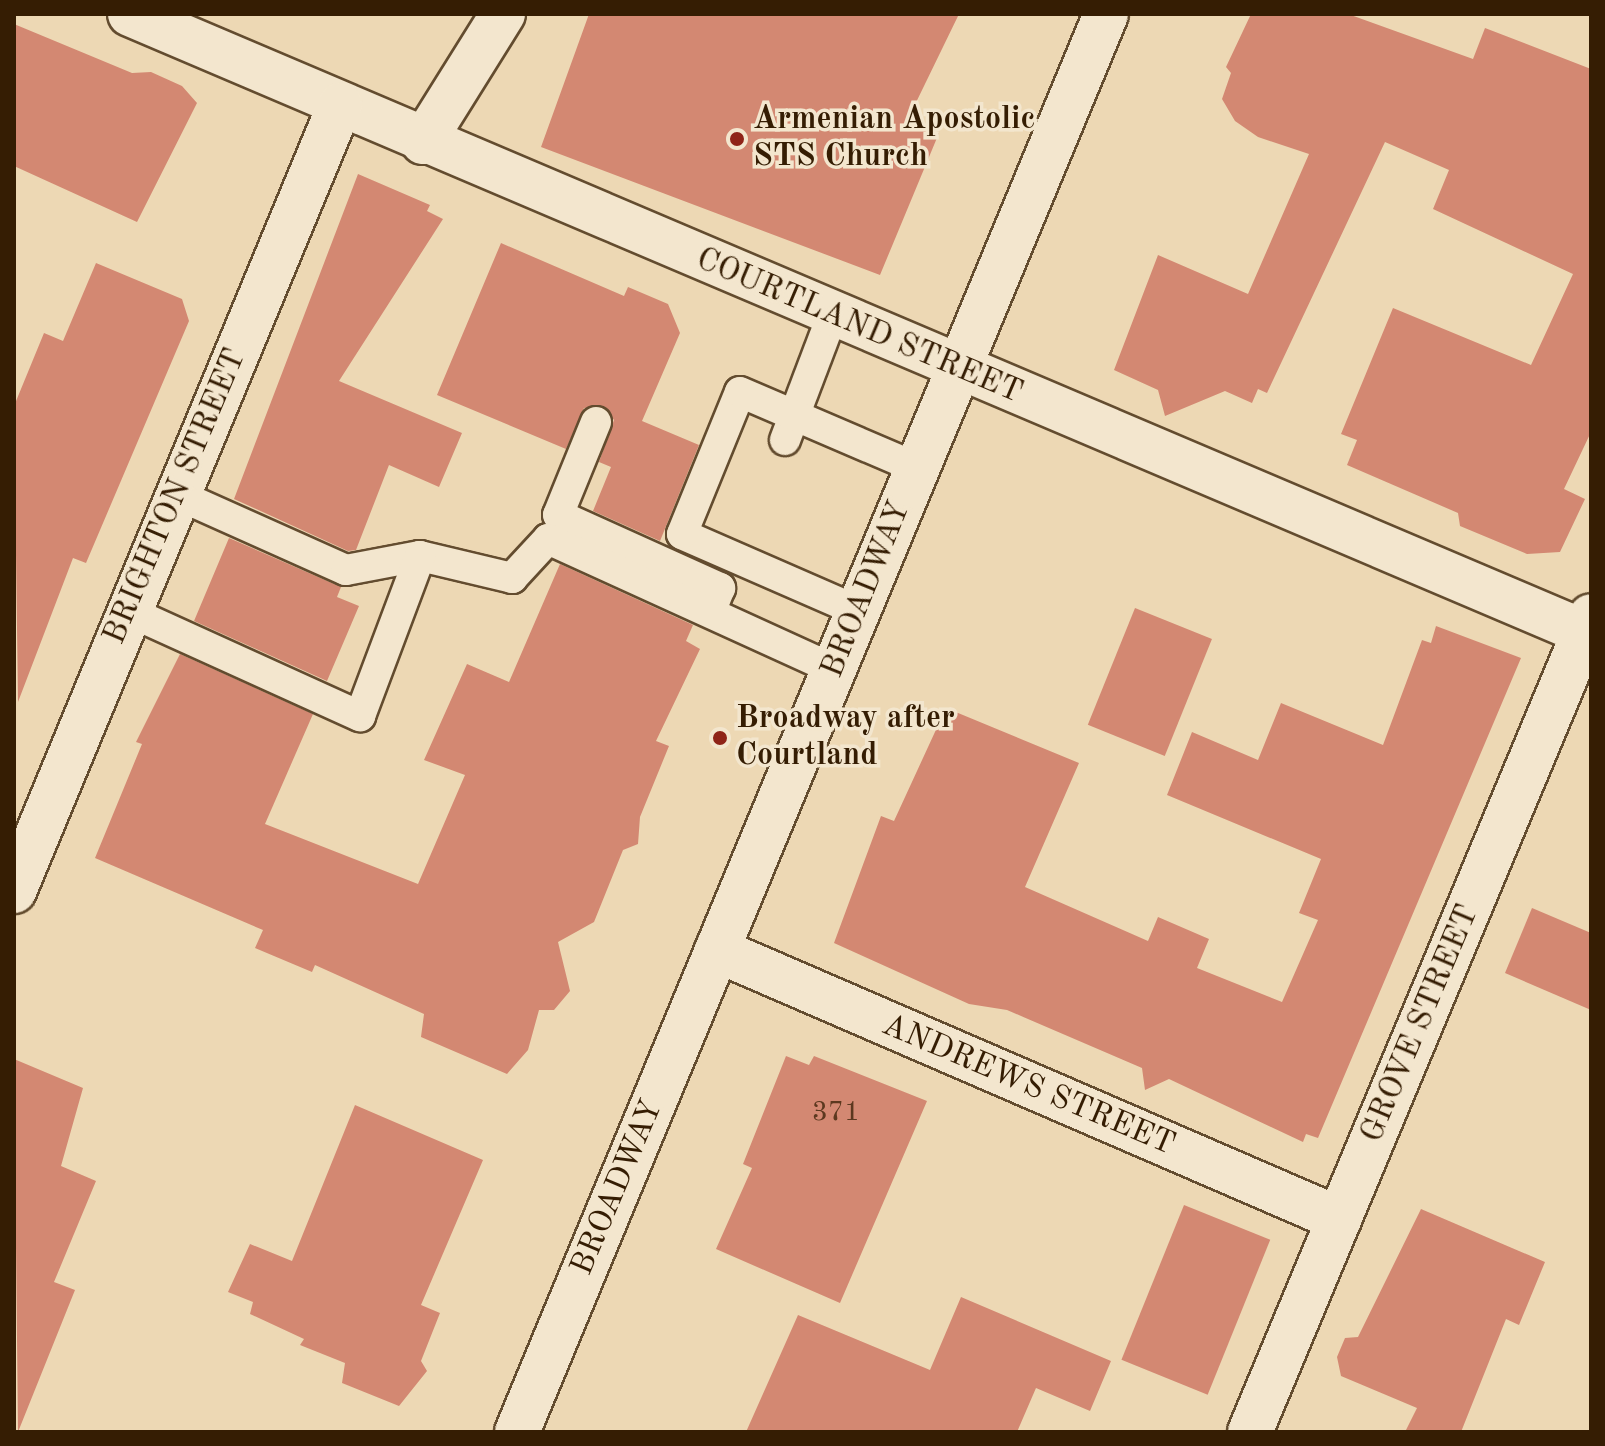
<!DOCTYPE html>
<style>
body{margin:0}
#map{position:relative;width:1605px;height:1446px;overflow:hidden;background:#edd8b4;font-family:"Old Standard TT",serif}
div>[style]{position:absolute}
.building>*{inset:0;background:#d38872;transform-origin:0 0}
.roads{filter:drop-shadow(2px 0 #634c2f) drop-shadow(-2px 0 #634c2f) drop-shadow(0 2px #634c2f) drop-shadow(0 -2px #634c2f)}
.lane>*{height:30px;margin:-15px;padding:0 15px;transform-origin:15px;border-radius:15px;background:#f3e6ce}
.street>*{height:44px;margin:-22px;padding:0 22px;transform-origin:22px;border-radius:22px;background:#f3e6ce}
.secondary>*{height:44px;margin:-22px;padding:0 22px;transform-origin:22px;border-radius:22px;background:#f3e6ce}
.dots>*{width:22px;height:22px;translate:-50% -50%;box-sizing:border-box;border:4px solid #f3e6ce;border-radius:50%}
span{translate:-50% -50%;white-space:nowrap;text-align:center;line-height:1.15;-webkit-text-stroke:7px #f3e6ce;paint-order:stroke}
.number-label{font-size:28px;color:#5c381f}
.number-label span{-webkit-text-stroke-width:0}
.poi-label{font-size:32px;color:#351d03;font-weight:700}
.left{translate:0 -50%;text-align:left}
.street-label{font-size:32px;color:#351d03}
.frame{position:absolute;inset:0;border:16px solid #351d03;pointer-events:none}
</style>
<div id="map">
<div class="building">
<div style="clip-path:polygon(589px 14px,959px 14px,907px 121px,939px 133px,880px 275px,541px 147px)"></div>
<div style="clip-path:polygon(1251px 14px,1348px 14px,1473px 59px,1485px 28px,1591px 69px,1591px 432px,1564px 489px,1585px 499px,1560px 552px,1527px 554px,1460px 526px,1458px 513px,1347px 465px,1357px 440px,1341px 434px,1393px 308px,1531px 365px,1573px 274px,1433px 209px,1449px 170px,1385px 142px,1267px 393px,1258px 389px,1252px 403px,1225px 391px,1165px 416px,1158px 390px,1114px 370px,1158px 255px,1248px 294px,1309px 154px,1258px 137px,1235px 121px,1222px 99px,1231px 73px,1226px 67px)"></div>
<div style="clip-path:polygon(14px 24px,132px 73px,151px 72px,182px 86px,197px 103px,137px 222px,14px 166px)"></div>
<div style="clip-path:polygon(358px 174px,430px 205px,427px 211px,443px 219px,339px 381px,462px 433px,439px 487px,389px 465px,356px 550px,348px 551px,234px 499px)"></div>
<div style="clip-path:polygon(501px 243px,624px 296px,628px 287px,668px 304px,680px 333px,642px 421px,699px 445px,660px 541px,593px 511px,611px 467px,599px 462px,614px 420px,603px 406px,584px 408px,566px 449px,437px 395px)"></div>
<div style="clip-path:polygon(96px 263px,182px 299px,189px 321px,86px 563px,73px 558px,18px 702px,14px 406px,44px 333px,63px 341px)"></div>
<div style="clip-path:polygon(229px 538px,341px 587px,337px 597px,359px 606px,327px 681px,194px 621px)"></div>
<div style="clip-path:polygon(560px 564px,693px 625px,686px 641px,700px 649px,656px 741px,669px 746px,640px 817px,638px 844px,623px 850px,594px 922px,558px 942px,570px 991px,554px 1010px,539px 1010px,528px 1050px,507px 1074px,421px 1037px,424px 1014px,315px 965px,312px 972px,255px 948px,263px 930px,95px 858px,142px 744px,136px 742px,180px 654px,313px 714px,265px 824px,418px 884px,465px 775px,424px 760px,467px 664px,509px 682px)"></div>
<div style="left:1135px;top:608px;width:83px;height:126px;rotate:22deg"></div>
<div style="clip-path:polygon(1436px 626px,1521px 658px,1318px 1138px,1306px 1134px,1303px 1142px,1169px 1079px,1145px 1090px,1142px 1068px,1007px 1010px,969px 1004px,834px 943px,881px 816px,894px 821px,946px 708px,1079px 763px,1025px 887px,1148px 941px,1158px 917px,1209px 939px,1197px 968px,1282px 1002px,1318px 920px,1299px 913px,1321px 859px,1167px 795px,1192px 732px,1258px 760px,1281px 703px,1383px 745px,1422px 640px,1431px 643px)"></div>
<div style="clip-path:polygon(1532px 908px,1591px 933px,1591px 1010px,1505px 973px)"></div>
<div style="clip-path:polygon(786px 1056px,809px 1065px,814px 1056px,927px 1101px,840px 1303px,716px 1249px,752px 1168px,743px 1164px)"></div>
<div style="clip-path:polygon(14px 1059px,83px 1088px,61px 1166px,96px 1181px,54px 1282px,75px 1290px,18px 1432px)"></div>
<div style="clip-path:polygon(355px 1105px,483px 1160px,421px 1305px,440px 1313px,421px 1361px,427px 1371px,399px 1406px,342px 1383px,345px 1363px,300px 1345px,304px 1339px,250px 1314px,253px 1302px,228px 1292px,250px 1244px,292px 1261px)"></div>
<div style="left:1184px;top:1205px;width:93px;height:167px;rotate:22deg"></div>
<div style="clip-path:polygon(1421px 1209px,1545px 1262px,1519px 1325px,1506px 1319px,1461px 1432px,1405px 1432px,1417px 1408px,1341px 1376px,1337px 1357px,1345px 1338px,1358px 1337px)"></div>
<div style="clip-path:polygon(961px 1297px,1111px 1361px,1090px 1411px,1036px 1388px,1017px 1432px,746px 1432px,798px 1315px,930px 1370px)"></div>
</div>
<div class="roads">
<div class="lane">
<div style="left:596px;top:422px;width:100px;rotate:112.2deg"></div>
<div style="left:558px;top:515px;width:178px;rotate:24.3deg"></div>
<div style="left:720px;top:588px;width:24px;rotate:112deg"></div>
<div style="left:785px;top:440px;width:133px;rotate:-69.2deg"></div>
<div style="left:176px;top:494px;width:186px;rotate:24.1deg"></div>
<div style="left:346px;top:570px;width:75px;rotate:-10.7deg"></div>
<div style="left:420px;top:556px;width:95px;rotate:13.4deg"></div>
<div style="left:512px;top:578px;width:53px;rotate:-47.3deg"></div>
<div style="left:548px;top:539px;width:315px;rotate:24.5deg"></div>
<div style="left:128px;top:611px;width:255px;rotate:24.4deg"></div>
<div style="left:360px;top:716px;width:171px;rotate:-69.4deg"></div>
<div style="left:858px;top:611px;width:192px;rotate:-156.4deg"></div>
<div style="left:682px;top:534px;width:153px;rotate:-67.8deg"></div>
<div style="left:740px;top:392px;width:193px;rotate:23.2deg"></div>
</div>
<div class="street">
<div style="left:130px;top:14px;width:1588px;rotate:23.03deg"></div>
<div style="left:423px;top:142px;width:151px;rotate:-58deg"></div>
<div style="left:14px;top:891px;width:851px;rotate:-67.47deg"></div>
<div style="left:717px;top:950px;width:678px;rotate:23.39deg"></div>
<div style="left:1250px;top:1432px;width:884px;rotate:-67.32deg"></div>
</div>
<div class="secondary">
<div style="left:517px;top:1432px;width:1535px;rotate:-67.44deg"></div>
</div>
</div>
<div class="dots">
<div style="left:737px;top:139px;background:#8f2418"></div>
<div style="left:720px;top:738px;background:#8f2418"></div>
</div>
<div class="number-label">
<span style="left:836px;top:1113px">371</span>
</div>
<div class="poi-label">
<span class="left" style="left:753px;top:139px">Armenian Apostolic<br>STS Church</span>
<span class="left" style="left:736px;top:738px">Broadway after<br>Courtland</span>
</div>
<div class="street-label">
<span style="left:859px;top:327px;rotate:23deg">COURTLAND STREET</span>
<span style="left:176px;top:497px;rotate:-67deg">BRIGHTON STREET</span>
<span style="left:867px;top:590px;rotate:-68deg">BROADWAY</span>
<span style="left:1421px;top:1024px;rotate:-67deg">GROVE STREET</span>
<span style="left:1028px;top:1086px;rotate:23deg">ANDREWS STREET</span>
<span style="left:618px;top:1188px;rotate:-67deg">BROADWAY</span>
</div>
<div class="frame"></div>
</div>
